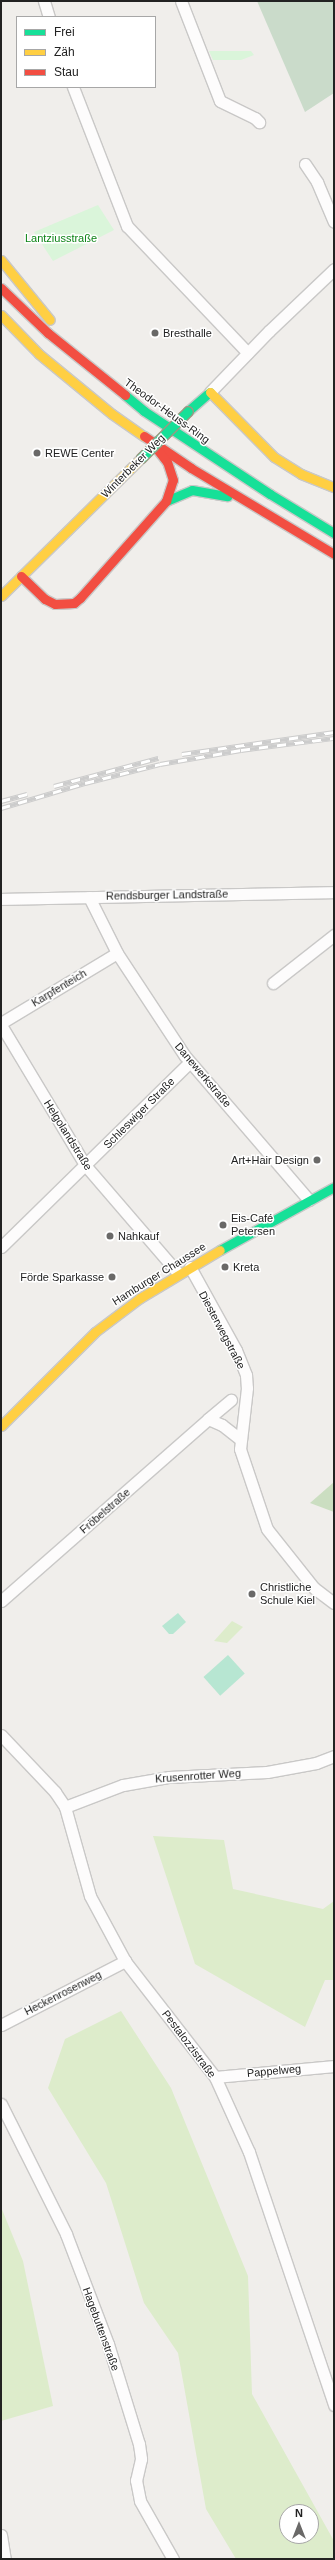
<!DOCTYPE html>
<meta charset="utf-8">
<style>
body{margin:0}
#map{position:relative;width:335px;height:2560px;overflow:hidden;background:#f0eeeb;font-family:Helvetica,sans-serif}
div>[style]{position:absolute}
.grass>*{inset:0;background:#ddeccb}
.forest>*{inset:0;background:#cbdec1}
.cemetery>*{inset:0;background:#cadbca}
.park>*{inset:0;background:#daf5da}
.pitch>*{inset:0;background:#b7e6d2;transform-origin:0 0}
.roads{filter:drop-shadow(1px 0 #c9c8c7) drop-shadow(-1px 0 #c9c8c7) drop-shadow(0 1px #c9c8c7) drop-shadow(0 -1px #c9c8c7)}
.street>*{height:11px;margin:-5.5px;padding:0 5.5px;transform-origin:5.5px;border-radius:5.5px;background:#fdfcfc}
.fast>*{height:9px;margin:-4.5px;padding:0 4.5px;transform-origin:4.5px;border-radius:4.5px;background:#16e098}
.slow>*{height:9px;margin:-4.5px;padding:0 4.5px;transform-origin:4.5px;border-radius:4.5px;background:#ffcf43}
.jam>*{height:9px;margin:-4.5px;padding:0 4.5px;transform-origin:4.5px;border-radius:4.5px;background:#f24e42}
.rail>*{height:4.5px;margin-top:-2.25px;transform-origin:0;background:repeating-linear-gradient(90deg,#fff 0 9px,#ccc 0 18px);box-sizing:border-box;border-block:1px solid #ccc}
.bridges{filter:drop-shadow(1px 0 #999a82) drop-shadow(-1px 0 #999a82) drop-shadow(0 1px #999a82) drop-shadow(0 -1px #999a82)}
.fast-bridge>*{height:9px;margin:-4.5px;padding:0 4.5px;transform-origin:4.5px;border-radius:4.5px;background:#16e098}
.dots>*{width:11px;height:11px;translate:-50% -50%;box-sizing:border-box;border:2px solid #fff;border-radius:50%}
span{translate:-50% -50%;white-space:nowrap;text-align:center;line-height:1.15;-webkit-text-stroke:3px #fff;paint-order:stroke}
.park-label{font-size:11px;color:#0c8416}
.poi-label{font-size:11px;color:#222}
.left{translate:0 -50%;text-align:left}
.right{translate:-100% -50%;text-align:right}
.street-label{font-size:11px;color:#222}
.frame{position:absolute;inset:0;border:2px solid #222;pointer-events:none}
.legend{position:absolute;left:16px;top:16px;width:140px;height:72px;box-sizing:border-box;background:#fff;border:1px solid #a7a7a7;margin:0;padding:5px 7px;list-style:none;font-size:12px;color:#222}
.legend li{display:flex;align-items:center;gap:8px;height:20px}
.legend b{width:20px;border:1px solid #a7a7a7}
.north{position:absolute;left:279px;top:2504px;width:40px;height:40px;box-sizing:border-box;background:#fff;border:1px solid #a7a7a7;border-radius:50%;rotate:0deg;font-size:11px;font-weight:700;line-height:16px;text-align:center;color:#222}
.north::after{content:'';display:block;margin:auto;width:14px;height:18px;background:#6a6968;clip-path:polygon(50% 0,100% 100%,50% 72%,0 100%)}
</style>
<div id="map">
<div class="grass">
<div style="clip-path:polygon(232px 1621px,243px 1627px,227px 1643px,214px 1641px)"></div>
<div style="clip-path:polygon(153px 1836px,224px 1840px,233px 1889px,323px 1909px,334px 1901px,334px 1980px,325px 1980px,305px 2027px,195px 1964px)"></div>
<div style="clip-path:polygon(evenodd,121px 2011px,171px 2088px,248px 2276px,252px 2394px,334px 2541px,334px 2559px,236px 2559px,206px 2509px,178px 2353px,144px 2303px,106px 2183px,48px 2088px,65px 2039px,121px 2011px,287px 2512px,311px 2512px,311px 2536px,287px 2536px,287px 2512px)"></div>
<div style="clip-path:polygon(1px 2207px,23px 2261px,53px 2406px,1px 2421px)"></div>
</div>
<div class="forest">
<div style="clip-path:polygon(334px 1482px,334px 1512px,310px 1503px)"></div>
</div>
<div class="cemetery">
<div style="clip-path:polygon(257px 1px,334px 1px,334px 93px,305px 112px)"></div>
</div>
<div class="park">
<div style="clip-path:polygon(209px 51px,251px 51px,254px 55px,241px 60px,213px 60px)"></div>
<div style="clip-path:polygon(98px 205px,114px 230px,53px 261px,34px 232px)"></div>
</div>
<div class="pitch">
<div style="clip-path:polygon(178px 1613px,186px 1622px,173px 1634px,169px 1634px,162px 1626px)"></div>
<div style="left:228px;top:1655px;width:25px;height:33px;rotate:48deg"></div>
</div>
<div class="roads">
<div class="street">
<div style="left:44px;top:1px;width:17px;rotate:73deg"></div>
<div style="left:181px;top:1px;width:107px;rotate:68.7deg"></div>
<div style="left:220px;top:101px;width:39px;rotate:26deg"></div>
<div style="left:255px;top:118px;width:6px;rotate:45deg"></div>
<div style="left:73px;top:87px;width:149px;rotate:68.8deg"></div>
<div style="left:127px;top:226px;width:175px;rotate:46.4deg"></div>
<div style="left:305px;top:164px;width:22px;rotate:56deg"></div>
<div style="left:317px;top:182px;width:43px;rotate:67deg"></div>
<div style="left:210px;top:392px;width:85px;rotate:-46deg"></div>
<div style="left:269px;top:331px;width:90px;rotate:-43.6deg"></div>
<div style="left:89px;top:897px;width:63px;rotate:63.4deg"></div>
<div style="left:117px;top:953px;width:123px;rotate:56.6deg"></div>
<div style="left:185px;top:1056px;width:190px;rotate:49.3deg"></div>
<div style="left:1px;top:899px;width:333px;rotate:-1.2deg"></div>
<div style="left:273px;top:983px;width:78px;rotate:-38.2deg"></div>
<div style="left:1px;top:1023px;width:135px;rotate:-31.1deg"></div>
<div style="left:1px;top:1025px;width:163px;rotate:59deg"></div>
<div style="left:85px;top:1165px;width:143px;rotate:49.3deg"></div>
<div style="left:1px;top:1247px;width:264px;rotate:-44.4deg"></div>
<div style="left:190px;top:1267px;width:95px;rotate:61deg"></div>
<div style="left:236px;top:1350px;width:27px;rotate:68deg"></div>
<div style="left:246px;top:1375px;width:13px;rotate:86deg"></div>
<div style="left:247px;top:1388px;width:61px;rotate:96.5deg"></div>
<div style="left:240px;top:1449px;width:84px;rotate:71.4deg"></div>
<div style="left:267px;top:1529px;width:75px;rotate:51.5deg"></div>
<div style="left:314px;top:1588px;width:25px;rotate:37deg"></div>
<div style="left:208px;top:1419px;width:30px;rotate:-40deg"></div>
<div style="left:1px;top:1601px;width:276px;rotate:-41.3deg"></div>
<div style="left:208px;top:1419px;width:15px;rotate:23deg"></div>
<div style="left:222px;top:1425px;width:23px;rotate:38deg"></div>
<div style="left:1px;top:1735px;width:79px;rotate:46.5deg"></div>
<div style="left:55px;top:1792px;width:18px;rotate:56deg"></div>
<div style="left:65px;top:1807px;width:92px;rotate:74.3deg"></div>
<div style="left:90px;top:1896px;width:74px;rotate:61.7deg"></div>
<div style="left:125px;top:1961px;width:147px;rotate:52.2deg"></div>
<div style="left:215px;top:2077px;width:82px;rotate:65.6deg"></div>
<div style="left:249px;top:2152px;width:267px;rotate:71.4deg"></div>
<div style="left:65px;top:1807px;width:62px;rotate:-20.8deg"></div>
<div style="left:123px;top:1785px;width:47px;rotate:-9.9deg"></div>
<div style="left:169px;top:1777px;width:98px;rotate:-2.9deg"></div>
<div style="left:267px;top:1772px;width:50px;rotate:-10.4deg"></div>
<div style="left:316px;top:1763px;width:19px;rotate:-21deg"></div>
<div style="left:1px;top:2025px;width:140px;rotate:-27.3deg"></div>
<div style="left:215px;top:2077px;width:120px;rotate:-5.3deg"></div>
<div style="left:1px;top:2104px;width:145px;rotate:63.4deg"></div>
<div style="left:66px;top:2234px;width:118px;rotate:69.1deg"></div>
<div style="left:108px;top:2344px;width:105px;rotate:72.8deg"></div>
<div style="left:139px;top:2444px;width:15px;rotate:82deg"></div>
<div style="left:141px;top:2459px;width:22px;rotate:103deg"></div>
<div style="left:136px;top:2480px;width:21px;rotate:79deg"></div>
<div style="left:140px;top:2501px;width:67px;rotate:60.4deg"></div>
<div style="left:1px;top:2535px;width:24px;rotate:81deg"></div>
</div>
<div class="fast">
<div style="left:125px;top:395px;width:25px;rotate:40deg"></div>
<div style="left:144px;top:411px;width:151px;rotate:33.4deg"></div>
<div style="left:270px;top:494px;width:75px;rotate:31.4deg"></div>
<div style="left:188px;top:411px;width:29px;rotate:-41deg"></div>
<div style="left:166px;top:501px;width:28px;rotate:-23deg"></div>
<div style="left:192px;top:490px;width:36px;rotate:10deg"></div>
<div style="left:220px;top:1250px;width:130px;rotate:-28.9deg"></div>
</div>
<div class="slow">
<div style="left:1px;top:260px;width:77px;rotate:50.8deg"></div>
<div style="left:1px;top:315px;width:54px;rotate:45.7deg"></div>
<div style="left:39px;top:354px;width:94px;rotate:39.4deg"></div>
<div style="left:112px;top:414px;width:39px;rotate:35deg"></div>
<div style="left:210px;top:392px;width:91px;rotate:45.4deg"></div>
<div style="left:274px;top:457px;width:32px;rotate:32deg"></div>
<div style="left:301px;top:474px;width:35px;rotate:22deg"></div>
<div style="left:1px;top:596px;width:197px;rotate:-44.6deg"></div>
<div style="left:1px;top:1426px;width:133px;rotate:-45deg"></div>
<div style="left:95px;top:1332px;width:56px;rotate:-37.1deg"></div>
<div style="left:140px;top:1298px;width:93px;rotate:-31deg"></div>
</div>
<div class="jam">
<div style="left:1px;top:288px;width:65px;rotate:43.8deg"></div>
<div style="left:48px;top:333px;width:99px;rotate:38.8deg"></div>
<div style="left:144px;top:436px;width:57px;rotate:34.2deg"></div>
<div style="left:191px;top:468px;width:167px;rotate:31deg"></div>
<div style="left:21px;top:576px;width:33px;rotate:44deg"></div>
<div style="left:45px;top:599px;width:11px;rotate:27deg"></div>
<div style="left:55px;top:604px;width:19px;rotate:-3deg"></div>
<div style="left:74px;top:603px;width:8px;rotate:-40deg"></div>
<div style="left:80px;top:598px;width:130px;rotate:-48.4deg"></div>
<div style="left:166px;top:501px;width:22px;rotate:-72deg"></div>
<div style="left:173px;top:480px;width:19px;rotate:-108deg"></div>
<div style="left:167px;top:462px;width:18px;rotate:-128deg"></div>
</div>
</div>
<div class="rail">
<div style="left:182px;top:754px;width:154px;rotate:-8.2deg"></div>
<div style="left:54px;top:786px;width:108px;rotate:-15.1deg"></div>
<div style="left:1px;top:801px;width:27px;rotate:-15deg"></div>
<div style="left:1px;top:808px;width:88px;rotate:-16.6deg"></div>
<div style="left:85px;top:783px;width:77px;rotate:-14.2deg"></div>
<div style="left:160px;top:764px;width:82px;rotate:-9.8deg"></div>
<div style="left:241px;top:750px;width:94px;rotate:-7.4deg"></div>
</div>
<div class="bridges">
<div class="fast-bridge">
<div style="left:141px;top:458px;width:66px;rotate:-45deg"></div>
</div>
</div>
<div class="dots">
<div style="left:155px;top:333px;background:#6a6968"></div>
<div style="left:37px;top:453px;background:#6a6968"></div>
<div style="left:317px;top:1160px;background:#6a6968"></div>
<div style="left:223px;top:1225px;background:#6a6968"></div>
<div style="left:110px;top:1236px;background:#6a6968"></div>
<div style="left:225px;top:1267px;background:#6a6968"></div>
<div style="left:112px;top:1277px;background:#6a6968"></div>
<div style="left:252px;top:1594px;background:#6a6968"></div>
</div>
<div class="park-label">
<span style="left:61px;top:238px">Lantziusstraße</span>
</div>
<div class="poi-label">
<span class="left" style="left:163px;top:333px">Bresthalle</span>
<span class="left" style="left:45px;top:453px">REWE Center</span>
<span class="right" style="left:309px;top:1160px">Art+Hair Design</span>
<span class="left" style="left:231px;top:1225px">Eis-Café<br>Petersen</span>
<span class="left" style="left:118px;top:1236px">Nahkauf</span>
<span class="left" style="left:233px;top:1267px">Kreta</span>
<span class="right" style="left:104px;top:1277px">Förde Sparkasse</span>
<span class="left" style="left:260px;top:1594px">Christliche<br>Schule Kiel</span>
</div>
<div class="street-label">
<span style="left:167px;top:411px;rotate:36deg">Theodor-Heuss-Ring</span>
<span style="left:133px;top:466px;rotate:-45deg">Winterbeker Weg</span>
<span style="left:167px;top:895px;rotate:-1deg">Rendsburger Landstraße</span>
<span style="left:59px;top:988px;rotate:-31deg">Karpfenteich</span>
<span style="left:203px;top:1075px;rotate:50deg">Danewerkstraße</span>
<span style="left:139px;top:1113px;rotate:-45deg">Schleswiger Straße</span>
<span style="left:68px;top:1135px;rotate:58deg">Helgolandstraße</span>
<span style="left:159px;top:1274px;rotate:-32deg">Hamburger Chaussee</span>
<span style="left:222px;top:1330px;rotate:62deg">Diesterwegstraße</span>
<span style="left:105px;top:1511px;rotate:-41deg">Fröbelstraße</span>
<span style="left:198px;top:1776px;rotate:-4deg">Krusenrotter Weg</span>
<span style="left:63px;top:1993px;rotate:-27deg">Heckenrosenweg</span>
<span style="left:189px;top:2044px;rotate:53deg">Pestalozzistraße</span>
<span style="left:274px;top:2071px;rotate:-5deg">Pappelweg</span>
<span style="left:101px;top:2329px;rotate:70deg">Hagebuttenstraße</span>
</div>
<div class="frame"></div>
<ul class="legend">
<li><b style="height:5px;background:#16e098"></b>Frei</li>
<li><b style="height:5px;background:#ffcf43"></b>Zäh</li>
<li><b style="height:5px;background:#f24e42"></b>Stau</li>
</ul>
<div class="north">N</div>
</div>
